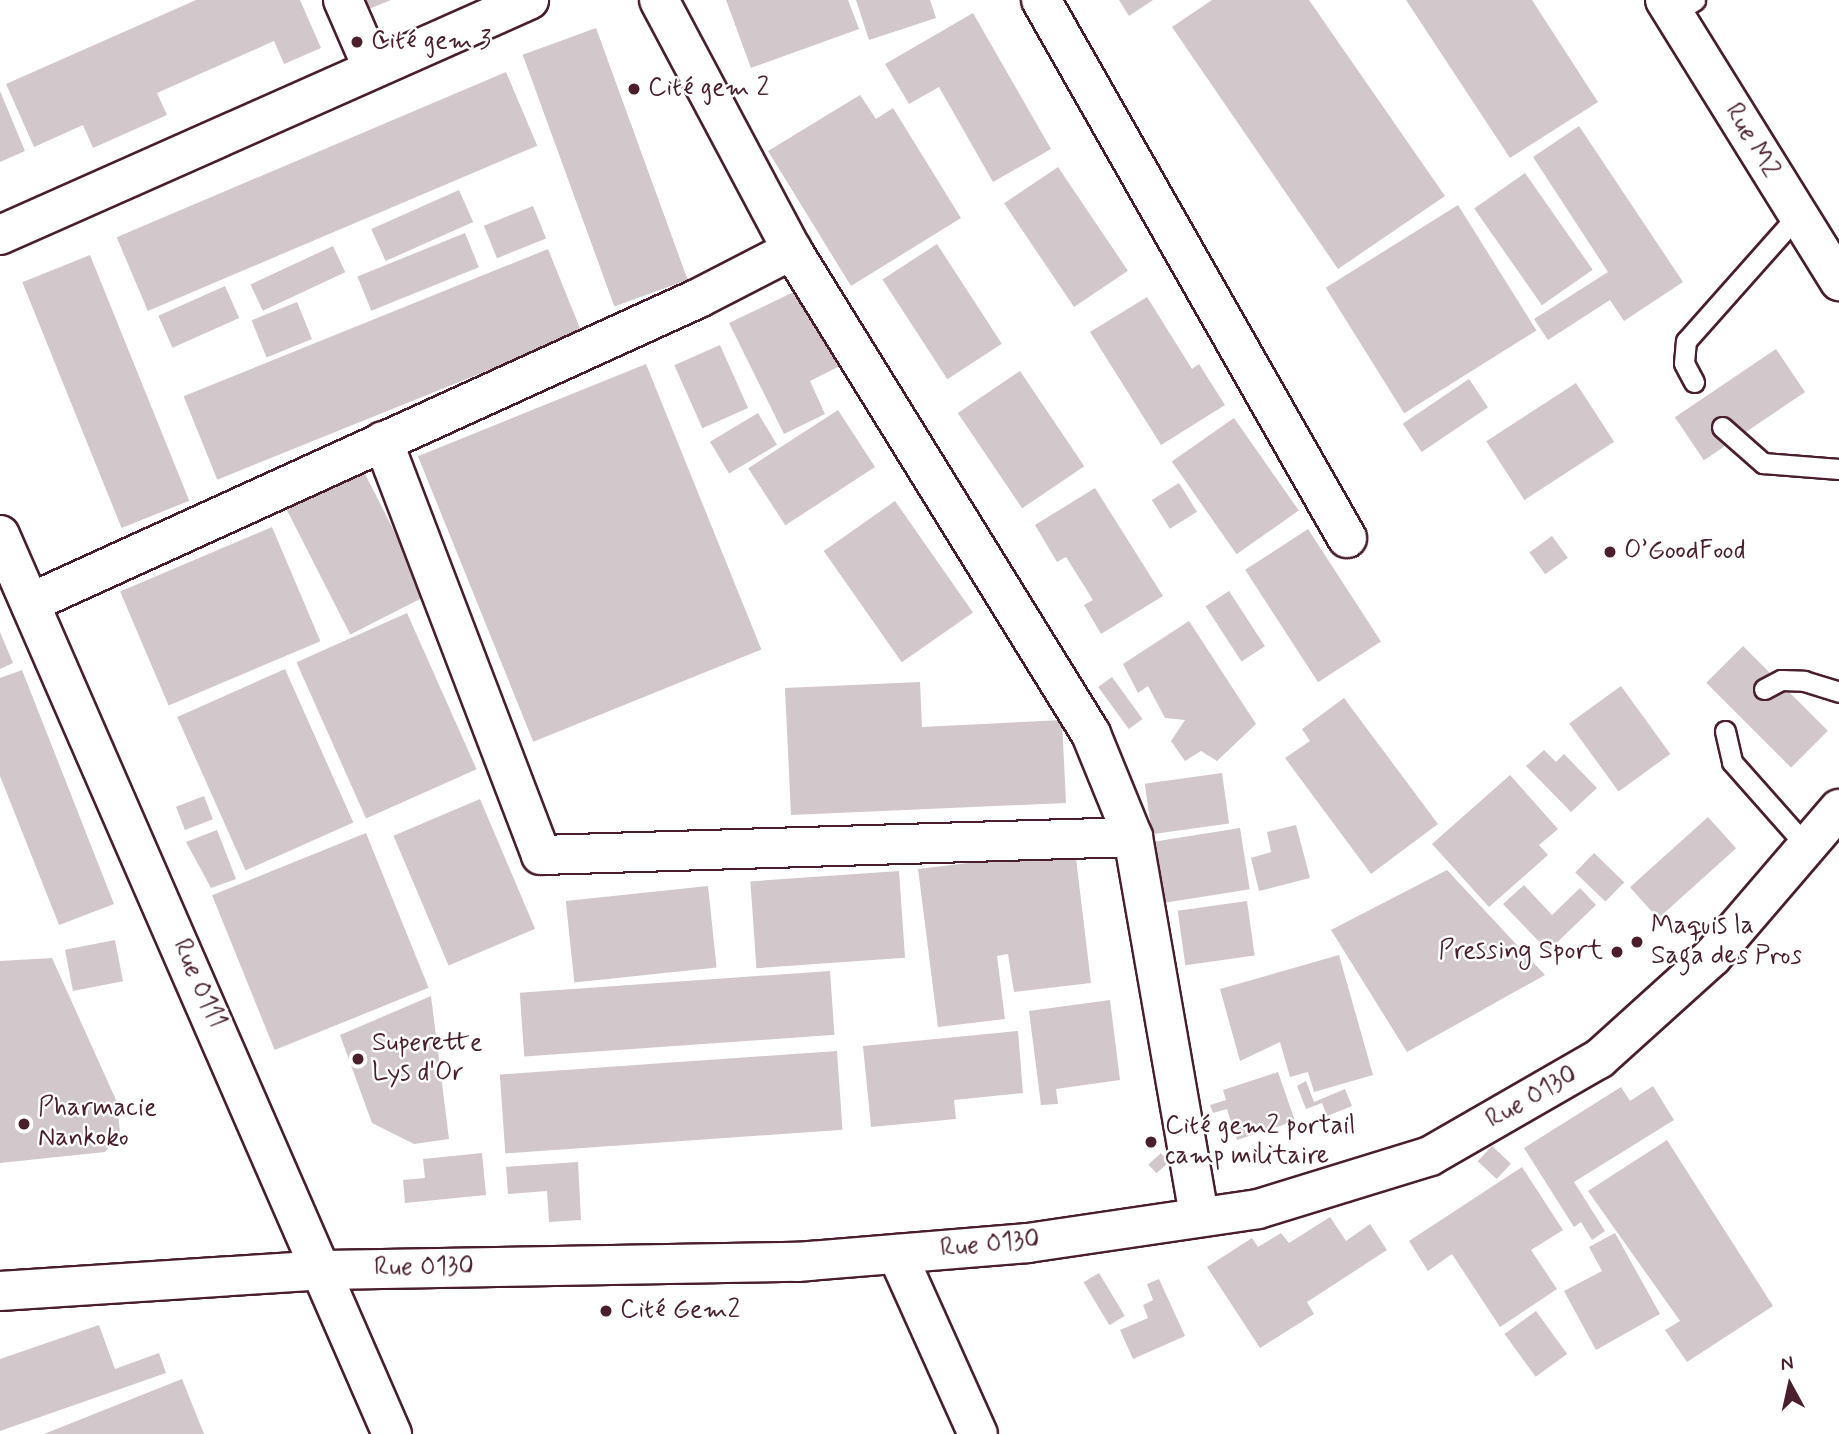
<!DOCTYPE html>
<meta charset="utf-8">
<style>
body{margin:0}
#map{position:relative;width:1839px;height:1434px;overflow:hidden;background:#fff;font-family:Mynerve,sans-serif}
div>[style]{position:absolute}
.building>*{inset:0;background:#d2c7cb;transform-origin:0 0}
.roads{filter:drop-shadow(2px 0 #4a1f2b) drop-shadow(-2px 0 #4a1f2b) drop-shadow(0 2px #4a1f2b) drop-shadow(0 -2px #4a1f2b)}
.lane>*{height:19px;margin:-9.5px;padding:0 9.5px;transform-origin:9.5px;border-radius:9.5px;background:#fff}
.street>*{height:38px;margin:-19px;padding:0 19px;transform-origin:19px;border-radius:19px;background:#fff}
.secondary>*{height:38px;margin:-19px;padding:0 19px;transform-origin:19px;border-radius:19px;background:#fff}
.dots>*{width:19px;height:19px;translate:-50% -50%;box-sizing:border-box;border:4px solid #fff;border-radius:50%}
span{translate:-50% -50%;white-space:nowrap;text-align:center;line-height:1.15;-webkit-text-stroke:5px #fff;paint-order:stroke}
.poi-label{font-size:26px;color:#4a1f2b}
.left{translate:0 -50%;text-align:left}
.right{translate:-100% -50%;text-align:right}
.street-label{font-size:26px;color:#4a1f2b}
.north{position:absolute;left:1755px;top:1350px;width:70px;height:70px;-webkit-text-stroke:5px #fff;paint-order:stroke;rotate:352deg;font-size:19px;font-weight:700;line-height:28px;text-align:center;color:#4a1f2b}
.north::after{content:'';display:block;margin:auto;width:24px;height:32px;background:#4a1f2b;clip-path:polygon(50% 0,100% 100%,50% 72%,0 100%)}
</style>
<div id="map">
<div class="building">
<div style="clip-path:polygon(196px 0,300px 0,321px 48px,284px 64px,274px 41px,157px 93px,167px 115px,93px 148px,83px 125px,34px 147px,6px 84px)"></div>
<div style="clip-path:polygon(359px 0,391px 0,364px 11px)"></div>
<div style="clip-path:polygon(726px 0,848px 0,859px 29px,751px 68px)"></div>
<div style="clip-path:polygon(856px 0,930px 0,936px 18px,869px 40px)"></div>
<div style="clip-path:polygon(1119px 0,1153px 0,1129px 16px)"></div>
<div style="clip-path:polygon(1212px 0,1309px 0,1445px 196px,1338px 269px,1172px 27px)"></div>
<div style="clip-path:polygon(1406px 0,1532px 0,1598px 102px,1510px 158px)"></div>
<div style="clip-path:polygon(973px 13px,1051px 149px,993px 182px,939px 87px,909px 104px,885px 64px)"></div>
<div style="left:596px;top:28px;width:268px;height:78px;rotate:70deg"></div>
<div style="left:506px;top:72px;width:80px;height:423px;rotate:67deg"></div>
<div style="clip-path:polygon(0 91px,25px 151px,0 162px)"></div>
<div style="clip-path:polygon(860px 95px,876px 119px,893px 108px,961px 218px,851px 286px,768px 151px)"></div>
<div style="clip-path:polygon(1579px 126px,1683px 282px,1624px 321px,1610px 300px,1548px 340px,1534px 319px,1608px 272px,1533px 157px)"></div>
<div style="left:1058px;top:167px;width:125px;height:65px;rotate:56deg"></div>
<div style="left:1525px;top:173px;width:118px;height:62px;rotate:55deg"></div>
<div style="left:459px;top:190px;width:35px;height:96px;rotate:66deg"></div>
<div style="left:1458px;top:205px;width:148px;height:156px;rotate:58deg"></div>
<div style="left:533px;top:206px;width:35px;height:53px;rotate:68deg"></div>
<div style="left:465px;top:233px;width:37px;height:116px;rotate:68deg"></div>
<div style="left:937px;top:244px;width:119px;height:65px;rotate:57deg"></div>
<div style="left:333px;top:246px;width:29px;height:91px;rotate:65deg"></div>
<div style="left:548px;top:249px;width:90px;height:393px;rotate:68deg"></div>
<div style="left:90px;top:255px;width:265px;height:73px;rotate:68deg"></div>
<div style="left:225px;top:286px;width:35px;height:73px;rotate:66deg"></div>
<div style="clip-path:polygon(802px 288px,840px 366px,810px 381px,825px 414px,784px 434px,729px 323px)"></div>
<div style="clip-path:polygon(1147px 297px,1192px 369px,1199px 364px,1225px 405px,1161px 445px,1090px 332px)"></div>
<div style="left:297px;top:302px;width:40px;height:49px;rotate:68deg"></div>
<div style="left:720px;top:345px;width:69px;height:50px;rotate:66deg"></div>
<div style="left:1776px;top:349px;width:52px;height:122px;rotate:56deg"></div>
<div style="left:646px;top:364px;width:308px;height:246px;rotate:68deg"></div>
<div style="left:1020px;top:371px;width:115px;height:75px;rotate:56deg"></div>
<div style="left:1469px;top:379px;width:34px;height:80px;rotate:56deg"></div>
<div style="left:1576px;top:383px;width:70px;height:107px;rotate:57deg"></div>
<div style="left:838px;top:410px;width:68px;height:107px;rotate:57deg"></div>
<div style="left:758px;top:413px;width:37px;height:56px;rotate:59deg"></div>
<div style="left:1234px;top:418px;width:113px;height:76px;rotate:55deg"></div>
<div style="left:362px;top:468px;width:143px;height:86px;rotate:63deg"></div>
<div style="left:1179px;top:483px;width:34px;height:32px;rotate:58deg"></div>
<div style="clip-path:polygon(1095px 488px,1163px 596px,1101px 634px,1084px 605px,1093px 600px,1066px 557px,1057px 562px,1035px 525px)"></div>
<div style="left:895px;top:501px;width:136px;height:87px;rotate:55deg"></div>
<div style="left:272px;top:527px;width:124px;height:165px;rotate:67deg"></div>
<div style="left:1308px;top:529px;width:134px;height:75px;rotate:57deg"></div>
<div style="left:1552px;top:536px;width:27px;height:28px;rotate:54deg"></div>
<div style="left:1229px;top:591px;width:66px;height:28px;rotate:57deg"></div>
<div style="left:407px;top:613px;width:171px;height:121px;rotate:66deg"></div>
<div style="clip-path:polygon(1189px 621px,1256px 724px,1217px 761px,1201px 751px,1185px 761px,1171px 741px,1185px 720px,1165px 718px,1148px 686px,1138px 693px,1123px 664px)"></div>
<div style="clip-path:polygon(0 632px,13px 663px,0 669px)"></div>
<div style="left:1743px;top:646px;width:120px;height:52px;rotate:45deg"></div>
<div style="left:285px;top:669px;width:168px;height:118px;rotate:66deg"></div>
<div style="clip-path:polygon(22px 670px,114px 904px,59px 925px,0 776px,0 678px)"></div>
<div style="left:1112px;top:677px;width:52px;height:17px;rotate:54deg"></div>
<div style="clip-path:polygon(920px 682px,922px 727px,1062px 720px,1066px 803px,791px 815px,785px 688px)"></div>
<div style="left:1621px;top:686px;width:84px;height:64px;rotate:54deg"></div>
<div style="clip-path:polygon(1344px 698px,1438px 824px,1371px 874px,1285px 758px,1310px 741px,1302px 729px)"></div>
<div style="clip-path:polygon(1544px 750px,1556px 762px,1564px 754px,1597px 788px,1571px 812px,1526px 766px)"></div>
<div style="left:1222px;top:773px;width:51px;height:78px;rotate:82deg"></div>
<div style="clip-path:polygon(1510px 775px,1558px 829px,1539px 845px,1548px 855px,1489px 907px,1432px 844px)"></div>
<div style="left:204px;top:796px;width:25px;height:30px;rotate:69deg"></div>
<div style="left:480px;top:799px;width:141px;height:94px;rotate:67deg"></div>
<div style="left:1708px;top:817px;width:42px;height:105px;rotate:48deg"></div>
<div style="clip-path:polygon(1296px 825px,1310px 878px,1259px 891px,1251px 858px,1271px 852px,1267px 832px)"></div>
<div style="left:1240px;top:828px;width:62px;height:89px;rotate:81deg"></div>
<div style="clip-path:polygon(217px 830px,236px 879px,211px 888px,186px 842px)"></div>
<div style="left:366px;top:833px;width:167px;height:166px;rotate:68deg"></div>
<div style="clip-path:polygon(1075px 850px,1091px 983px,1014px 992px,1008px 954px,997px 956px,1005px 1019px,938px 1027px,918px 869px)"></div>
<div style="left:1594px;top:853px;width:42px;height:27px;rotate:44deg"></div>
<div style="clip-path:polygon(1447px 870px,1545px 975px,1407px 1052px,1331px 930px)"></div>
<div style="left:899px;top:871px;width:87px;height:149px;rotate:86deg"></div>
<div style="clip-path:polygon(1524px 885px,1552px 915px,1580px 888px,1596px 905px,1548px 951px,1503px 904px)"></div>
<div style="left:708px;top:886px;width:82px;height:143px;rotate:84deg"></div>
<div style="left:1247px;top:901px;width:55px;height:70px;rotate:82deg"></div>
<div style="left:115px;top:940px;width:42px;height:51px;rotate:79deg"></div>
<div style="clip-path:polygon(1339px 955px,1373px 1075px,1314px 1092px,1308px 1072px,1290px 1077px,1280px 1042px,1240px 1061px,1220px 989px)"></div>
<div style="clip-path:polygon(52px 958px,117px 1102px,120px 1133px,105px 1152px,0 1163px,0 961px)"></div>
<div style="left:830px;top:971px;width:64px;height:311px;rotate:86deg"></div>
<div style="clip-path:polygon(431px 996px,449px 1139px,414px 1144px,372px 1123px,340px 1035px)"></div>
<div style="clip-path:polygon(1110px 1000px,1120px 1080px,1056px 1089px,1058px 1104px,1041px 1105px,1029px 1011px)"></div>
<div style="clip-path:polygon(1018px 1031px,1023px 1093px,954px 1100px,956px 1119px,871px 1127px,863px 1046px)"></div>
<div style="left:837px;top:1051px;width:79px;height:338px;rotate:86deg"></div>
<div style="clip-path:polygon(1278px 1072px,1295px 1121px,1237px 1140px,1227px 1109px,1213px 1113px,1210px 1105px,1226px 1100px,1223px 1090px)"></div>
<div style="clip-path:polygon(1306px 1081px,1314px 1102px,1345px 1089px,1352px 1106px,1327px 1116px,1322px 1103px,1306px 1109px,1297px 1086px)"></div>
<div style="clip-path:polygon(1653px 1086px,1674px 1120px,1574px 1182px,1605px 1231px,1592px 1240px,1581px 1222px,1574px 1227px,1524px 1148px,1621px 1087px,1630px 1101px)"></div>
<div style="clip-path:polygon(1667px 1140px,1773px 1306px,1687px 1362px,1665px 1330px,1680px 1321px,1588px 1191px)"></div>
<div style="left:1492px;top:1146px;width:26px;height:21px;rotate:43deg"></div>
<div style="clip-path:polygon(482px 1153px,486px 1195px,405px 1203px,403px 1180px,425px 1178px,423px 1159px)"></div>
<div style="left:1161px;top:1153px;width:12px;height:17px;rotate:48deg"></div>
<div style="clip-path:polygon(578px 1162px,581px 1220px,549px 1222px,547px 1191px,508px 1194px,506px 1167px)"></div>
<div style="clip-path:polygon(1522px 1167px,1563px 1230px,1531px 1250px,1557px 1289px,1500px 1327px,1452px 1254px,1428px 1271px,1409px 1241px)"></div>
<div style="clip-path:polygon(1330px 1217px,1346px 1241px,1370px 1224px,1387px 1250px,1307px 1302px,1314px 1314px,1260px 1348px,1207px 1267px,1252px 1238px,1258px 1247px,1281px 1233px,1289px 1243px)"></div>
<div style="clip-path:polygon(1615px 1233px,1660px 1314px,1596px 1350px,1564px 1291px,1602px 1271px,1589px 1247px)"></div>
<div style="left:1099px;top:1273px;width:50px;height:18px;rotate:59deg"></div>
<div style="clip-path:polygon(1159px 1279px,1185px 1336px,1133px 1359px,1120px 1330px,1148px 1318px,1143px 1305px,1153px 1300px,1147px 1284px)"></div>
<div style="left:1536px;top:1311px;width:53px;height:39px;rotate:54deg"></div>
<div style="clip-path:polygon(99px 1325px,115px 1369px,159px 1353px,166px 1373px,0 1431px,0 1359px)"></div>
<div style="clip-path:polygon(182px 1379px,204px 1434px,44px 1434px)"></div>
</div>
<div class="roads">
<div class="lane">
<div style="left:1673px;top:14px;width:26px;rotate:-32deg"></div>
<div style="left:1694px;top:382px;width:21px;rotate:-118deg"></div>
<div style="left:1684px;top:363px;width:22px;rotate:-85deg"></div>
<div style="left:1686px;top:341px;width:167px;rotate:-48.4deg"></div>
<div style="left:1722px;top:427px;width:55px;rotate:41.3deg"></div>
<div style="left:1763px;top:463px;width:76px;rotate:4.5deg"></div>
<div style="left:1764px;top:689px;width:19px;rotate:-28deg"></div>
<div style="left:1781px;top:680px;width:23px;rotate:2deg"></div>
<div style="left:1804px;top:681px;width:37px;rotate:17deg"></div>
<div style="left:1725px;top:731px;width:32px;rotate:77deg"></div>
<div style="left:1732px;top:762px;width:116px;rotate:48.5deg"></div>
</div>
<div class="street">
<div style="left:343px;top:0;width:75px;rotate:66.5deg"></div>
<div style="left:659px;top:0;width:283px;rotate:62deg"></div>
<div style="left:792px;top:250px;width:569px;rotate:58.29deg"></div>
<div style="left:1091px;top:734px;width:111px;rotate:67.8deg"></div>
<div style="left:1133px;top:837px;width:386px;rotate:80.1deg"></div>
<div style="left:1041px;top:0;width:619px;rotate:60.37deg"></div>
<div style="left:0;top:235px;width:579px;rotate:-23.95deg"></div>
<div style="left:383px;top:441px;width:443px;rotate:69.1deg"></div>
<div style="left:541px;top:855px;width:592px;rotate:-1.74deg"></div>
<div style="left:0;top:535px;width:981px;rotate:66.44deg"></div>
<div style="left:30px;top:603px;width:735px;rotate:-24.51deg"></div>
<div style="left:699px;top:298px;width:105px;rotate:-27.3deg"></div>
<div style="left:897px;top:1254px;width:197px;rotate:65.8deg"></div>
</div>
<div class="secondary">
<div style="left:1665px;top:0;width:331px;rotate:58.2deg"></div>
<div style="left:0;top:1291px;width:326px;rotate:-3.7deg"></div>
<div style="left:325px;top:1270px;width:472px;rotate:-1deg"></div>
<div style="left:797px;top:1262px;width:232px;rotate:-4.7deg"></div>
<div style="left:1028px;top:1243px;width:232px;rotate:-8.4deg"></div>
<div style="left:1258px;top:1209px;width:180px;rotate:-17.1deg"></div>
<div style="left:1430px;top:1156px;width:195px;rotate:-29.9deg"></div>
<div style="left:1599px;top:1059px;width:152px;rotate:-42.1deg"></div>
<div style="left:1712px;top:957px;width:195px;rotate:-49.4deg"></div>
</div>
</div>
<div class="dots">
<div style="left:357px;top:42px;background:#4a1f2b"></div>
<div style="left:634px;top:89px;background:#4a1f2b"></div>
<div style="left:1610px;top:552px;background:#4a1f2b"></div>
<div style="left:1637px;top:942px;background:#4a1f2b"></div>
<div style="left:1617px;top:952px;background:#4a1f2b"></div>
<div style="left:358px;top:1059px;background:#4a1f2b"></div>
<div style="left:24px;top:1124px;background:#4a1f2b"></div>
<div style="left:1151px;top:1142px;background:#4a1f2b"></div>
<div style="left:606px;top:1311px;background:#4a1f2b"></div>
</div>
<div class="poi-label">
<span class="left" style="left:371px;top:42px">Cité gem 3</span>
<span class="left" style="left:648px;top:89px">Cité gem 2</span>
<span class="left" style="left:1624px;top:552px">O’GoodFood</span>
<span class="left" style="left:1651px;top:942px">Maquis la<br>Saga des Pros</span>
<span class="right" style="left:1603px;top:952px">Pressing Sport</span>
<span class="left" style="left:372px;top:1059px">Superette<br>Lys d'Or</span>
<span class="left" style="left:38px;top:1124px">Pharmacie<br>Nankoko</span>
<span class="left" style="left:1165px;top:1142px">Cité gem2 portail<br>camp militaire</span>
<span class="left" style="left:620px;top:1311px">Cité Gem2</span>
</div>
<div class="street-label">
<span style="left:1751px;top:141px;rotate:59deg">Rue M2</span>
<span style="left:198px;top:984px;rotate:66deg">Rue O111</span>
<span style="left:1532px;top:1098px;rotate:-30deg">Rue O130</span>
<span style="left:990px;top:1245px;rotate:-6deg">Rue O130</span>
<span style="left:424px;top:1268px;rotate:-1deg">Rue O130</span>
</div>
<div class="north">N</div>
</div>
